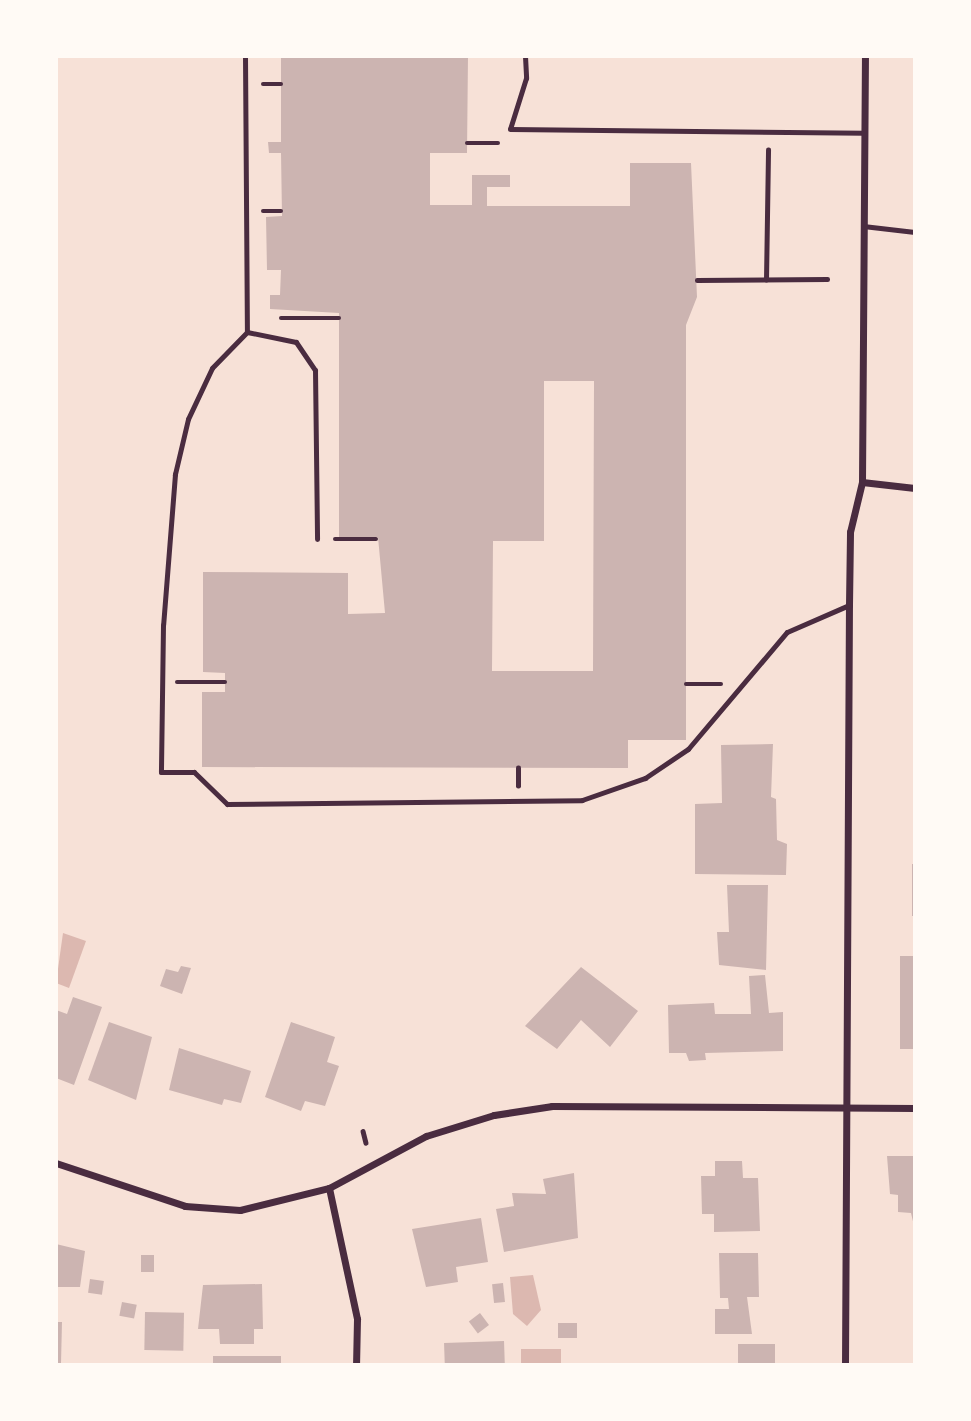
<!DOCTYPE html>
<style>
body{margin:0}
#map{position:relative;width:971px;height:1421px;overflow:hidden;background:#f7e1d7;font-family:Montserrat,sans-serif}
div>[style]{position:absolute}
.water>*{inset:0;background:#dcb8b0;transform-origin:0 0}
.building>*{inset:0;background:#ccb4b1;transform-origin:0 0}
.path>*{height:4.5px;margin:-2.25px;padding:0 2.25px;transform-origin:2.25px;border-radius:2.25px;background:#4a2c40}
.service>*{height:5px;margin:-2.5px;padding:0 2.5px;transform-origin:2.5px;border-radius:2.5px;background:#4a2c40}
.minor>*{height:7px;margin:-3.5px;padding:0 3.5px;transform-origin:3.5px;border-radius:3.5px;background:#4a2c40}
span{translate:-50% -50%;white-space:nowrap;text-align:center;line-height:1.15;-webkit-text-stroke:7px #fffaf5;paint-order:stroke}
.frame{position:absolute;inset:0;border:58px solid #fffaf5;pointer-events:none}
</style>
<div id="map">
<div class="water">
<div style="clip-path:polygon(63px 933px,86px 941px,69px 988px,56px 983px)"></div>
<div style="clip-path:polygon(533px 1275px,541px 1310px,527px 1326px,513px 1314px,510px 1277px)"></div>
<div style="left:521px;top:1349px;width:40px;height:16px"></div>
</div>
<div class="building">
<div style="clip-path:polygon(evenodd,281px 56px,468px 56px,467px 153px,430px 153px,430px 205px,472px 205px,472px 175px,510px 175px,510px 187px,487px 187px,487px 206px,630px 206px,630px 163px,691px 163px,697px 297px,686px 325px,686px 740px,628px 740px,628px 768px,202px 767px,202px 692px,225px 692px,225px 673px,203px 672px,203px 572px,348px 573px,348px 614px,385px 613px,378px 537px,339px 537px,339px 313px,270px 309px,270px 295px,280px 295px,281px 270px,267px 270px,266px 217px,282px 216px,281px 153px,269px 153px,268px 142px,281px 142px,281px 56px,544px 381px,594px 381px,593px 671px,492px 671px,493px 541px,544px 541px,544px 381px)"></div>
<div style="clip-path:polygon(773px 744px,771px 797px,776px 799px,777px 840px,787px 844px,786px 875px,695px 874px,695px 804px,722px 803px,721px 745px)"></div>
<div style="left:912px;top:864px;width:3px;height:52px"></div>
<div style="clip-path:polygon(727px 885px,768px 885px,766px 970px,719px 965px,717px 932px,729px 932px)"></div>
<div style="left:900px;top:956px;width:15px;height:93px"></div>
<div style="clip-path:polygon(181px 966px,191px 968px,182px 994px,160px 986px,166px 969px,178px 972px)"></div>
<div style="clip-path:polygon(581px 967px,638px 1011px,610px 1047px,581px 1020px,557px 1049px,525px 1026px)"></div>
<div style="clip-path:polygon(765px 975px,769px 1013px,783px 1012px,783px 1051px,705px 1053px,706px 1060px,689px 1061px,686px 1053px,669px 1053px,668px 1005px,714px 1003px,715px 1014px,751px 1014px,749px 976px)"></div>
<div style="clip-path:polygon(73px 997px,102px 1007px,74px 1085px,56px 1078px,56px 1010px,67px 1014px)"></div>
<div style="clip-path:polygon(109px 1022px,152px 1037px,136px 1100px,88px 1080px)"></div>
<div style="clip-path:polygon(291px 1022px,335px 1037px,327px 1062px,339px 1066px,325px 1106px,305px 1101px,301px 1111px,265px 1097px)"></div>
<div style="clip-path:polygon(179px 1048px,251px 1071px,241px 1103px,224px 1099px,222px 1105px,169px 1090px)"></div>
<div style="clip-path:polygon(887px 1156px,915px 1156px,915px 1230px,911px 1213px,898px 1212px,898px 1195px,890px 1194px)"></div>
<div style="clip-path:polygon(715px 1161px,742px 1161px,743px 1178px,758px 1178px,760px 1231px,714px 1232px,714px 1214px,702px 1214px,701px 1176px,715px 1176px)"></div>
<div style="clip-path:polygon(574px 1173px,578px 1238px,504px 1252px,496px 1209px,514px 1206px,512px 1193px,546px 1194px,543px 1179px)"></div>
<div style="clip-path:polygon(481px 1218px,488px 1262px,456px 1267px,458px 1282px,426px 1287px,412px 1229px)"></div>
<div style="clip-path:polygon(56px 1244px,85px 1251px,80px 1287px,56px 1287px)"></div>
<div style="clip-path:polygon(719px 1253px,758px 1253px,759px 1297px,747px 1297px,752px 1334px,715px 1334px,715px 1309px,729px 1309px,728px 1298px,720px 1298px)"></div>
<div style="left:141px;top:1255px;width:13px;height:17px"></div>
<div style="left:90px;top:1279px;width:14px;height:14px;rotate:8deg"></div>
<div style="left:503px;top:1283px;width:19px;height:11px;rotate:84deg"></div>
<div style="clip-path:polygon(262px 1284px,263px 1329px,254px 1329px,254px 1344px,220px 1344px,219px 1329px,198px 1329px,203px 1285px)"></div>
<div style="left:122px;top:1302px;width:15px;height:14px;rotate:11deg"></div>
<div style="left:145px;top:1312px;width:39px;height:38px;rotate:1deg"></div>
<div style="left:480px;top:1313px;width:15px;height:14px;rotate:53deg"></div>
<div style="clip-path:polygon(56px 1322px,62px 1322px,61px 1363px,56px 1363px)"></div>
<div style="left:558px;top:1323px;width:19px;height:15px"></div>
<div style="left:504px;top:1341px;width:24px;height:60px;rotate:88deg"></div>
<div style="left:738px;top:1344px;width:37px;height:21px"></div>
<div style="left:213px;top:1356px;width:68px;height:9px"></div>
</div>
<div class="path">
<div style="left:263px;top:84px;width:18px"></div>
<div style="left:467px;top:143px;width:31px"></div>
<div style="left:263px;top:211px;width:18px"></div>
<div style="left:697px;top:280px;width:130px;rotate:-0.4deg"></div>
<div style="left:766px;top:280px;width:130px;rotate:-89.1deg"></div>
<div style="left:281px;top:318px;width:58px"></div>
<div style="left:335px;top:539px;width:41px"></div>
<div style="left:177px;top:682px;width:48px"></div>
<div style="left:686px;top:684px;width:35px"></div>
<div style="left:518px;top:786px;width:18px;rotate:-90deg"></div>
<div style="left:363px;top:1131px;width:12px;rotate:76deg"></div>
</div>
<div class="service">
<div style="left:245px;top:56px;width:276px;rotate:89.6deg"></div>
<div style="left:247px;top:332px;width:50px;rotate:134.2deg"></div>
<div style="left:212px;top:368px;width:56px;rotate:115.2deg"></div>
<div style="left:188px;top:419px;width:57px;rotate:103.3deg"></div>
<div style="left:175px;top:474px;width:151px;rotate:94.5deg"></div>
<div style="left:163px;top:625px;width:147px;rotate:90.8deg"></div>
<div style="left:161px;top:772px;width:33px"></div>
<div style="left:194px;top:772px;width:46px;rotate:44.1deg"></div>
<div style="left:227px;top:804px;width:355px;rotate:-0.6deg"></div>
<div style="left:582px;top:800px;width:67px;rotate:-19.2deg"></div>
<div style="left:645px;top:778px;width:52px;rotate:-34deg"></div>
<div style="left:688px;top:749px;width:153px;rotate:-49.8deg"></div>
<div style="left:787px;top:632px;width:68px;rotate:-23.5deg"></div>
<div style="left:525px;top:56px;width:22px;rotate:87deg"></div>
<div style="left:526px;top:78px;width:53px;rotate:107.4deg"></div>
<div style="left:510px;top:129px;width:354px;rotate:0.6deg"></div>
<div style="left:863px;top:226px;width:52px;rotate:6.6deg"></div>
<div style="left:247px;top:332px;width:50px;rotate:11.5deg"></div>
<div style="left:296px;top:342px;width:34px;rotate:56deg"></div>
<div style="left:315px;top:370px;width:169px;rotate:89.3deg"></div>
</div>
<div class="minor">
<div style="left:862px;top:482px;width:53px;rotate:6.5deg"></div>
<div style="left:56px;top:1163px;width:136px;rotate:18.4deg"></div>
<div style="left:185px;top:1206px;width:55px;rotate:4.2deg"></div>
<div style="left:240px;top:1210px;width:92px;rotate:-13.9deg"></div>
<div style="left:329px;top:1188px;width:110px;rotate:-28.2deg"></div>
<div style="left:426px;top:1136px;width:71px;rotate:-17.2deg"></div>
<div style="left:494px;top:1115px;width:59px;rotate:-8.8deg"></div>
<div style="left:552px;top:1106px;width:363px;rotate:0.3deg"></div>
<div style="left:329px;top:1188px;width:134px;rotate:77.9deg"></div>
<div style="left:357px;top:1319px;width:46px;rotate:91.2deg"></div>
<div style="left:845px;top:1365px;width:760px;rotate:-89.7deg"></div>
<div style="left:849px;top:605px;width:73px;rotate:-89.2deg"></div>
<div style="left:850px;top:532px;width:51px;rotate:-76.5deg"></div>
<div style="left:862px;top:482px;width:426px;rotate:-89.6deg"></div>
</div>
<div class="frame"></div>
</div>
